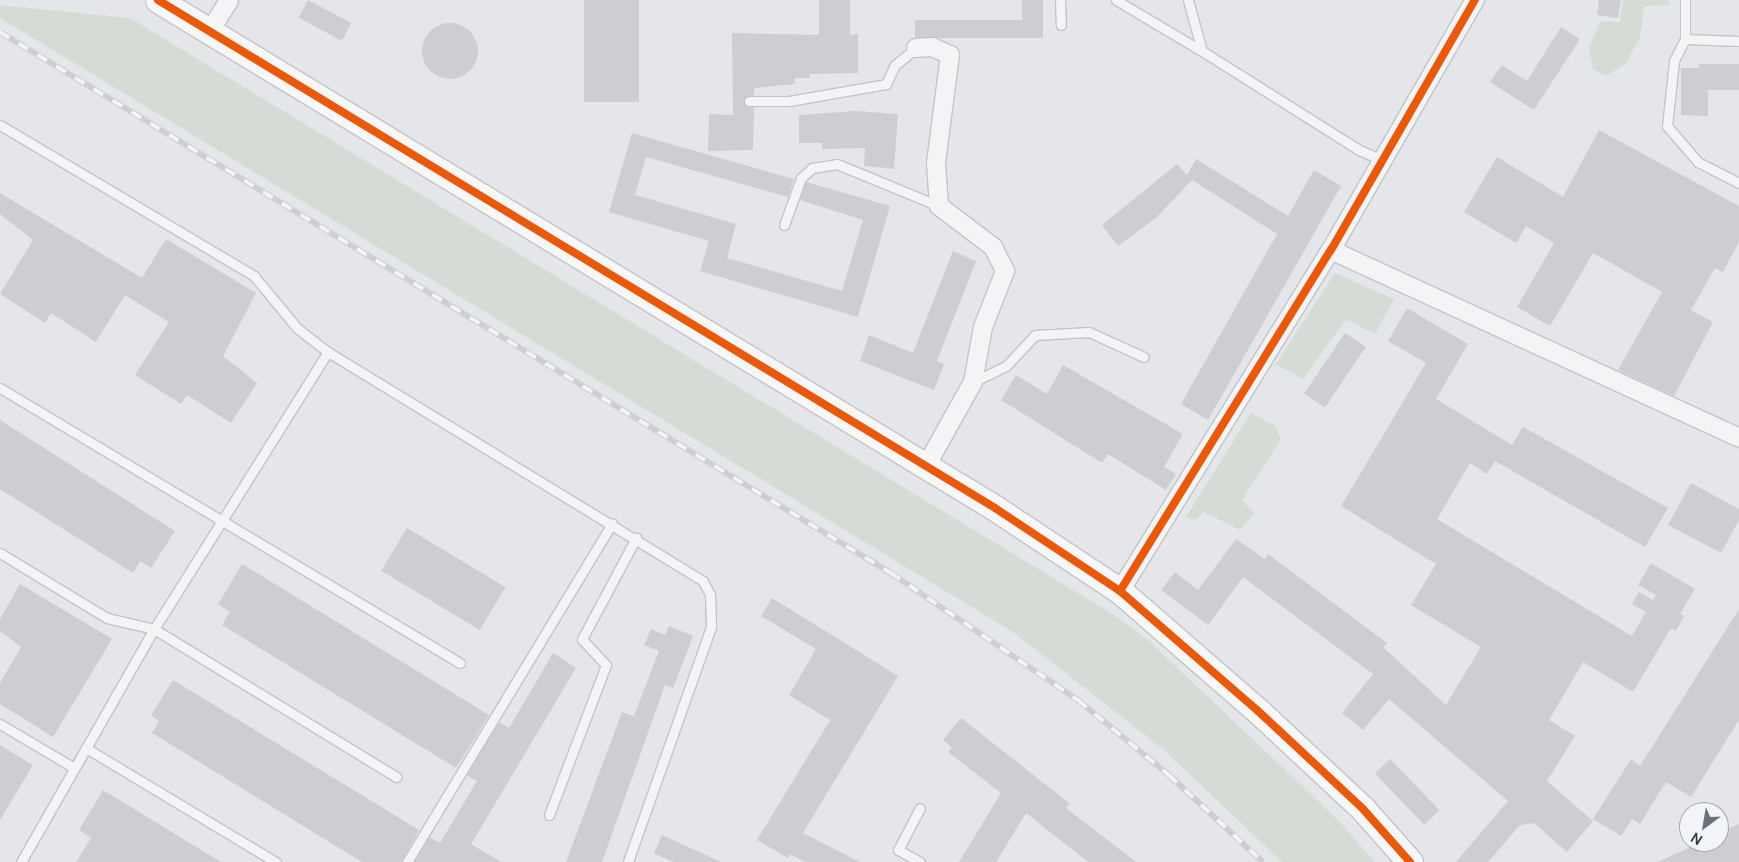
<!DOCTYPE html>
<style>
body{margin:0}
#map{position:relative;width:1739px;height:862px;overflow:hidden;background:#e4e6e9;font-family:Manrope,sans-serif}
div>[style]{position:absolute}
.green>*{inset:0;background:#d5dcd5}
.building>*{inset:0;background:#cdced1;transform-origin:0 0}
.round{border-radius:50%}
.roads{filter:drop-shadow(1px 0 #c2c4c7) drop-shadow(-1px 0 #c2c4c7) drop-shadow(0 1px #c2c4c7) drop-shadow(0 -1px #c2c4c7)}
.lane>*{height:9px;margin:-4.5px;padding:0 4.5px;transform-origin:4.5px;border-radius:4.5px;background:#f4f4f6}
.street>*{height:18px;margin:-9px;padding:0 9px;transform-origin:9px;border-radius:9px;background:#f4f4f6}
.secondary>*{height:25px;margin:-12.5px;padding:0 12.5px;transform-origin:12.5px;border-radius:12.5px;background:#f7f7f8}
.rail>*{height:5.5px;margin-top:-2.75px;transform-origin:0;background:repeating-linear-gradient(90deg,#f3f4f7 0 11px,#cdced1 0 22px);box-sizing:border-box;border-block:1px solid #cdced1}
.cycleway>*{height:8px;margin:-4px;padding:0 4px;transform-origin:4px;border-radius:4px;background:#e8590c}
span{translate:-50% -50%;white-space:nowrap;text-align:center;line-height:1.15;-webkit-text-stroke:4.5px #f3f4f7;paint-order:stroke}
.north{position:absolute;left:1679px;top:802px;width:50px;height:50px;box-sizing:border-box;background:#f3f4f7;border:1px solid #a3a7ae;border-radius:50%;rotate:212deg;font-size:14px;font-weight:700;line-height:20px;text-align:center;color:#2c3341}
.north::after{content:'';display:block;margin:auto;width:18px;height:22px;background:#6c727c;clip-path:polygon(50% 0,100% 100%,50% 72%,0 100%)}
</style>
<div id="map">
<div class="green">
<div style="clip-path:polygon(1623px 0,1669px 0,1669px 5px,1644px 6px,1640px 38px,1625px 64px,1606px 76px,1593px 69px,1589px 48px,1600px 21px,1620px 22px)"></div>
<div style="clip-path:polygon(0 5px,130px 18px,1114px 615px,1148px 640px,1336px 818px,1375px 862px,1282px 862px,1164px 750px,1013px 632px,0 18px)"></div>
<div style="clip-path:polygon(1335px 273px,1394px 299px,1375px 334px,1346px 319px,1303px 379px,1276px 364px)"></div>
<div style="clip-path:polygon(1251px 413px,1274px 425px,1281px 439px,1242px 500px,1254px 513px,1240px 530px,1204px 512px,1195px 520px,1186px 517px)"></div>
</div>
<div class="building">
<div style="left:308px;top:0;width:49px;height:20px;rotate:28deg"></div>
<div style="left:584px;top:0;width:55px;height:102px"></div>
<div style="clip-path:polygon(819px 0,850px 0,850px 35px,858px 34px,858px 73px,810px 74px,810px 78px,795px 78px,795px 84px,754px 88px,754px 95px,743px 101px,754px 107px,753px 150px,708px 151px,709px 114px,733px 115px,732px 33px,819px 35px)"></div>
<div style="clip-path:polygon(1022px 0,1043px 0,1043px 38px,915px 38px,915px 20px,1022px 20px)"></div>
<div style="clip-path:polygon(1599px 0,1621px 0,1618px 18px,1597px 15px)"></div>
<div class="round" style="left:422px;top:23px;width:56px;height:56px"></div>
<div style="clip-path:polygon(1561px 27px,1580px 39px,1534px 110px,1490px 82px,1502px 65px,1527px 81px)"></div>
<div style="clip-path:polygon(1699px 64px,1739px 64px,1739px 90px,1708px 90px,1708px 116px,1681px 115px,1681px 68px,1699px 68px)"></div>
<div style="clip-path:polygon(855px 111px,898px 114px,894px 169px,864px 166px,865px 148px,822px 149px,822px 143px,799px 143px,799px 115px)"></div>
<div style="clip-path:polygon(1599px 130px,1739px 206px,1739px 242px,1723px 272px,1715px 268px,1691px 310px,1713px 322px,1674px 396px,1618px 370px,1662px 292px,1593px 253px,1550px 326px,1517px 307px,1554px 243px,1526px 226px,1516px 243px,1464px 212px,1497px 157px,1563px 197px)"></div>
<div style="clip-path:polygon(632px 133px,794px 179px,788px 197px,646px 157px,635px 195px,736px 224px,727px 258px,842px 291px,863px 220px,800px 200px,806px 182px,890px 206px,858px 317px,700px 271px,709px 241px,609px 212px)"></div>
<div style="clip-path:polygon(1196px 159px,1288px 216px,1314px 170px,1341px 186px,1208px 420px,1181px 404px,1277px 234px,1192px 180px,1157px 217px,1118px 246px,1102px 225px,1177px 164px,1187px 175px)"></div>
<div style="clip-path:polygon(0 193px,142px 278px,166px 239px,256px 293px,223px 356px,257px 383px,231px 423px,187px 395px,181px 404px,135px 375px,169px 322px,125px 295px,96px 342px,51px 313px,45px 323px,0 294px,33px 240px,0 214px)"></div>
<div style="clip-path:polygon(953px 251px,976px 261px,937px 361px,944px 364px,934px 390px,860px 361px,869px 335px,913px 353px)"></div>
<div style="clip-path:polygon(1407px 308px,1468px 344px,1436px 399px,1512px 445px,1523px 427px,1668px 508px,1645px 547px,1495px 461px,1487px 474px,1470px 463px,1437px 519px,1632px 636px,1646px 612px,1632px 604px,1639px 592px,1653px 600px,1656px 595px,1638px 585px,1651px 563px,1695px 589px,1680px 614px,1684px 616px,1676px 631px,1671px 628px,1633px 692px,1583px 662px,1549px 720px,1575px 736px,1547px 781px,1593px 821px,1567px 852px,1534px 823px,1520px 825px,1488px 862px,1456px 862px,1508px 801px,1389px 699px,1363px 730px,1342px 713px,1373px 674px,1243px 577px,1208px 625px,1161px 590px,1175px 572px,1198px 590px,1236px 539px,1265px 559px,1268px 554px,1387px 643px,1383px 647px,1446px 705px,1481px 647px,1411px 605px,1436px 564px,1341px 506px,1426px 363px,1388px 341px)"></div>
<div style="left:1345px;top:333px;width:25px;height:73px;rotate:34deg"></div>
<div style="clip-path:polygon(1063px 365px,1183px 434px,1164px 467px,1176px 474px,1166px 490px,1108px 454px,1102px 463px,1001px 400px,1016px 375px,1047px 394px)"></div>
<div style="clip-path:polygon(0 420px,175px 531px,151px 568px,140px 561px,133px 573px,0 489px)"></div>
<div style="clip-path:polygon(1691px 483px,1739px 509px,1739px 520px,1721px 553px,1668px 525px)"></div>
<div style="left:407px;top:528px;width:115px;height:50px;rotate:31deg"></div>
<div style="clip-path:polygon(242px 564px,489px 715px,456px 768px,222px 625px,230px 612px,218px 604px)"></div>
<div style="clip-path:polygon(20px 584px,112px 639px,53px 737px,0 704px,0 683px,21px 647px,0 631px,0 619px)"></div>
<div style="clip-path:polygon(772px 598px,898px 676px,803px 833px,860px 862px,805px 862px,790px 854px,788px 858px,757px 840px,830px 720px,789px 695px,816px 649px,761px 616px)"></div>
<div style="clip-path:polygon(1739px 609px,1739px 720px,1691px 797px,1666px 782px,1640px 824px,1632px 819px,1621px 836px,1593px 819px,1631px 759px,1640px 766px)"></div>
<div style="clip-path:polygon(669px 626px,693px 636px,673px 688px,665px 685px,602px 862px,566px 862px,622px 712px,634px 716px,659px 651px,644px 645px,651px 629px,665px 635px)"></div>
<div style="clip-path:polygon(553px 653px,576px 668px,471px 844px,501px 862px,414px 862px,430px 837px,440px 843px,477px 781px,467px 775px,499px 722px,509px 728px)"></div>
<div style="clip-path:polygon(173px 680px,419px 830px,401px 862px,362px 862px,152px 733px,159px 721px,151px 715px)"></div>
<div style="clip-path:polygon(961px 718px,1069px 803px,1066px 808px,1136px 862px,1088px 862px,1026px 813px,996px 862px,959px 862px,1001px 793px,948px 752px,952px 747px,943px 740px)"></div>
<div style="clip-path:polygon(0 745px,33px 765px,0 820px)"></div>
<div style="left:1390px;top:759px;width:71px;height:21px;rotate:46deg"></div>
<div style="clip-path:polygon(103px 790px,221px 862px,76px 862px,91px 838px,79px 830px)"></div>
<div style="clip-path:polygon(1739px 824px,1739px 862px,1658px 862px,1701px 842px,1719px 842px,1719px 833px)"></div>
<div style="clip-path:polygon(662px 835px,721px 862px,673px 862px,654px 853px)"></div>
</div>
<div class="roads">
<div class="lane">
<div style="left:1060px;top:0;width:25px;rotate:88deg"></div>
<div style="left:1116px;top:0;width:100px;rotate:30.7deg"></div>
<div style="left:1188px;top:0;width:53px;rotate:74.6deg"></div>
<div style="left:1202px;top:51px;width:186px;rotate:32.2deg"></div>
<div style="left:1359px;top:150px;width:25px;rotate:23deg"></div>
<div style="left:1685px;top:0;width:39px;rotate:90deg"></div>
<div style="left:1685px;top:39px;width:25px;rotate:117deg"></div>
<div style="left:1674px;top:61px;width:65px;rotate:96.1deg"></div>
<div style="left:1667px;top:126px;width:48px;rotate:49.3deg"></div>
<div style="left:1698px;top:162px;width:46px;rotate:27.1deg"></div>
<div style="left:1685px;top:39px;width:54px;rotate:2.1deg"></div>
<div style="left:749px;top:101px;width:40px"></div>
<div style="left:789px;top:101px;width:98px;rotate:-9.9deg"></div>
<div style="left:886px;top:84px;width:21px;rotate:-65deg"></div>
<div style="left:895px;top:65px;width:27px;rotate:-39deg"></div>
<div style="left:0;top:125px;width:295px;rotate:30.7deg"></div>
<div style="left:254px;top:276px;width:67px;rotate:50.4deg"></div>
<div style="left:297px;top:328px;width:39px;rotate:38deg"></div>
<div style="left:328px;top:352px;width:439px;rotate:31.4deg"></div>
<div style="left:703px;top:581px;width:16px;rotate:63deg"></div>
<div style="left:710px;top:595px;width:32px;rotate:88deg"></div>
<div style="left:711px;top:627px;width:249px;rotate:109.5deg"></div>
<div style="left:784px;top:225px;width:50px;rotate:-70.1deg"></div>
<div style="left:801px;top:178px;width:15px;rotate:-42deg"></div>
<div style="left:812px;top:168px;width:25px;rotate:-9deg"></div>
<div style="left:837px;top:164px;width:110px;rotate:22.4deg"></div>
<div style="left:973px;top:382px;width:37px;rotate:-26deg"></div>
<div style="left:1006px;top:366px;width:42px;rotate:-46.9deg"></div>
<div style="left:1035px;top:335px;width:54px;rotate:-3.2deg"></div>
<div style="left:1089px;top:332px;width:60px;rotate:24.4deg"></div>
<div style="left:0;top:388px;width:536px;rotate:30.87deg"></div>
<div style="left:0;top:553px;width:125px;rotate:31.3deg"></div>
<div style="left:107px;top:618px;width:48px;rotate:13.2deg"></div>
<div style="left:154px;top:629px;width:284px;rotate:31.4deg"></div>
<div style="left:0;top:724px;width:86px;rotate:30.7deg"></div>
<div style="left:86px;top:748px;width:222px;rotate:31deg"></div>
<div style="left:549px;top:815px;width:160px;rotate:-69.2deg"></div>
<div style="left:606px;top:665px;width:35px;rotate:-133deg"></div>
<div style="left:582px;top:639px;width:115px;rotate:-61.9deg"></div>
<div style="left:21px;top:862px;width:268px;rotate:-60.3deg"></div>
<div style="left:154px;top:629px;width:327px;rotate:-57.9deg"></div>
<div style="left:407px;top:862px;width:396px;rotate:-58.8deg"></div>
<div style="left:920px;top:862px;width:25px;rotate:-151deg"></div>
<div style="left:898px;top:850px;width:47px;rotate:-62.4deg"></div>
</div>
<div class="street">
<div style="left:210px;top:31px;width:36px;rotate:-58deg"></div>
<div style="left:916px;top:48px;width:16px;rotate:-4deg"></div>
<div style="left:932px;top:47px;width:20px;rotate:24deg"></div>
<div style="left:950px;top:55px;width:109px;rotate:97.4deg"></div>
<div style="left:936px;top:163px;width:43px;rotate:86deg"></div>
<div style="left:939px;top:206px;width:68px;rotate:37.2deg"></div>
<div style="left:993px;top:247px;width:27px;rotate:63deg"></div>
<div style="left:1005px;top:271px;width:60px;rotate:111.4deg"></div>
<div style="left:983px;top:327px;width:56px;rotate:100.3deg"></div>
<div style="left:973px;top:382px;width:96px;rotate:119.2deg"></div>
<div style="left:1331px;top:250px;width:449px;rotate:24.7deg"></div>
<div style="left:1120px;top:591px;width:401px;rotate:-58.3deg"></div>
<div style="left:1331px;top:250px;width:289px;rotate:-60.1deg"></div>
</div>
<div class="secondary">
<div style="left:158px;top:0;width:979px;rotate:31.25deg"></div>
<div style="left:995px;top:508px;width:150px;rotate:33.6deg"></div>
<div style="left:1120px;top:591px;width:181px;rotate:41deg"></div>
<div style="left:1257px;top:710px;width:145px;rotate:43deg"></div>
<div style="left:1363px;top:809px;width:71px;rotate:48.4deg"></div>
</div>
</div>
<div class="rail">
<div style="left:0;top:32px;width:1042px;rotate:31.27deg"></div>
<div style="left:891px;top:573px;width:226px;rotate:34.2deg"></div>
<div style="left:1078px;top:700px;width:118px;rotate:39.5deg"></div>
<div style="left:1169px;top:775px;width:128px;rotate:42.8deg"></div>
</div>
<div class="cycleway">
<div style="left:158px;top:0;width:979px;rotate:31.25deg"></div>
<div style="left:995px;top:508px;width:150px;rotate:33.6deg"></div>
<div style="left:1120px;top:591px;width:181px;rotate:41deg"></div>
<div style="left:1257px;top:710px;width:145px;rotate:43deg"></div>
<div style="left:1363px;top:809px;width:71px;rotate:48.4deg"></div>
<div style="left:1120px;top:591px;width:401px;rotate:-58.3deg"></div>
<div style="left:1331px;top:250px;width:289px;rotate:-60.1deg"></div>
</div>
<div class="north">N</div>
</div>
